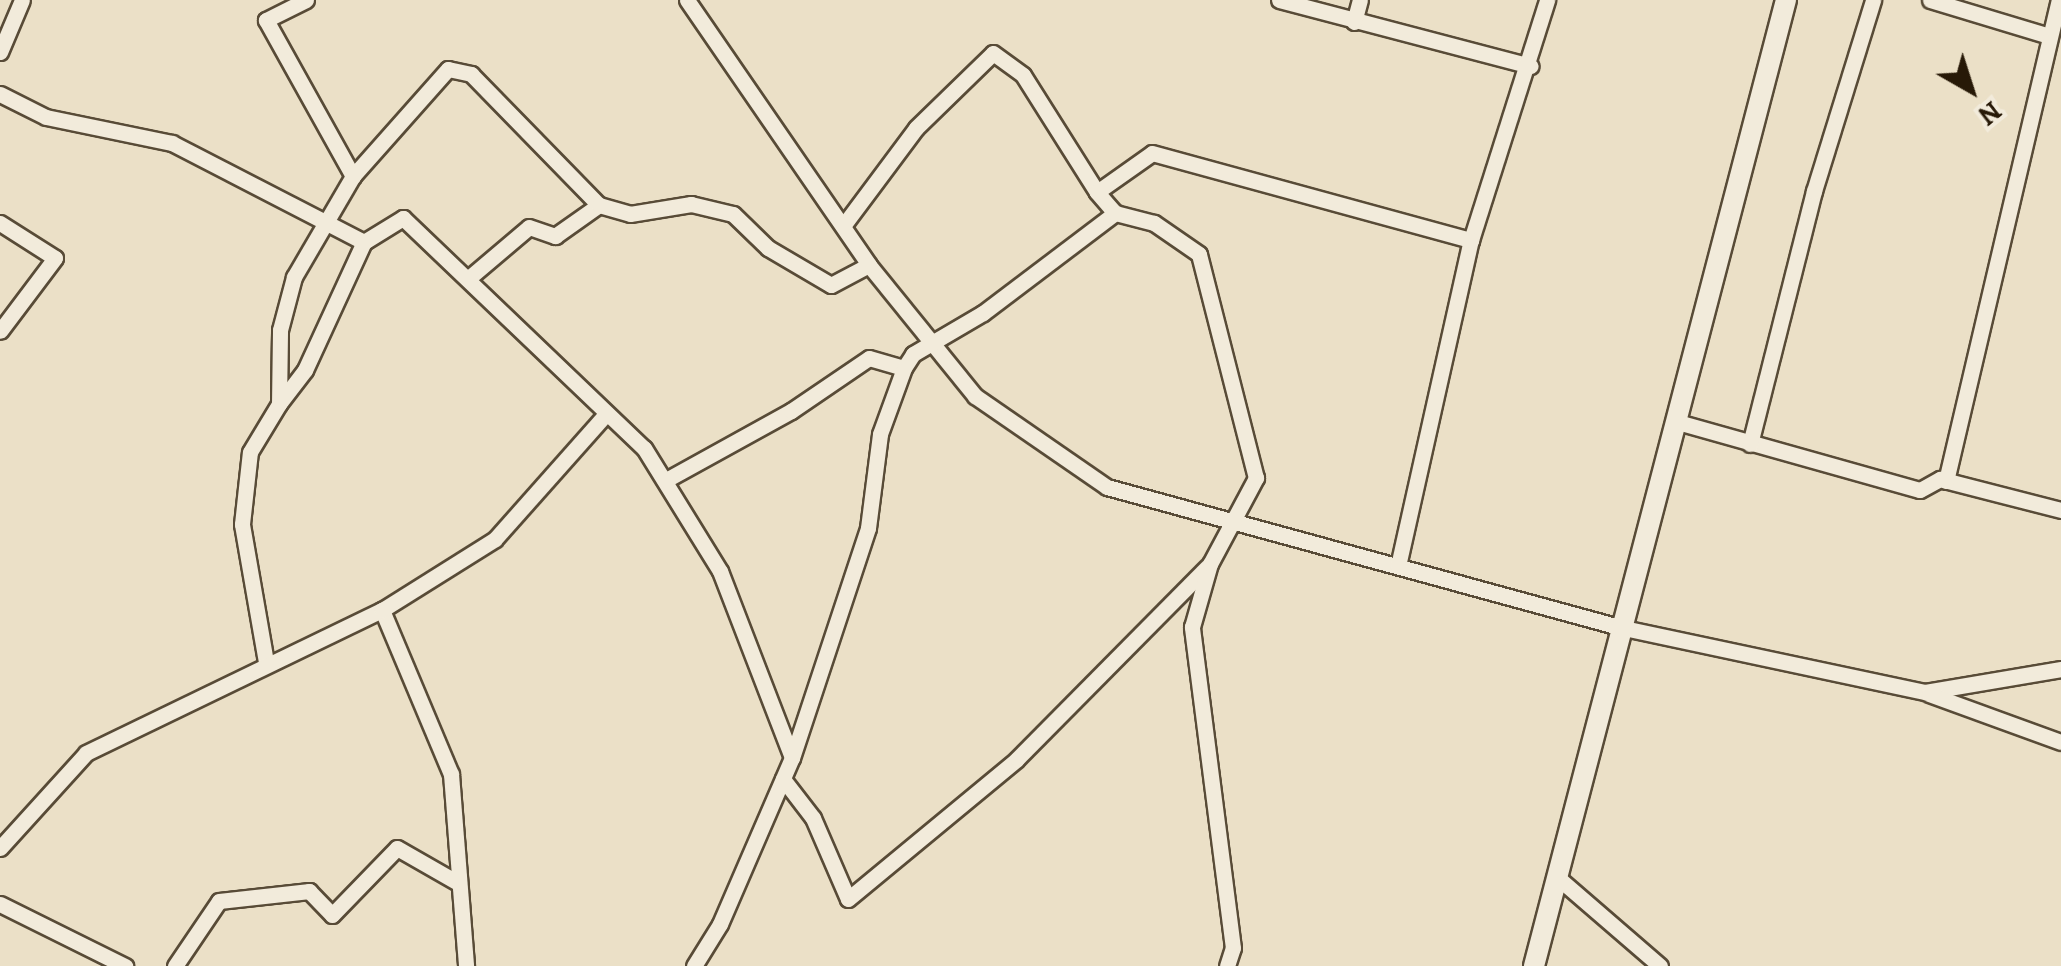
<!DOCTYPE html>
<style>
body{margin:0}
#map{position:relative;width:2061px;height:966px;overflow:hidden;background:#ebe0c7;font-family:Alegreya,serif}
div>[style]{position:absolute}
.roads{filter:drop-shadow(2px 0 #584b37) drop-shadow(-2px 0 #584b37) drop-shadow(0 2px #584b37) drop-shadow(0 -2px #584b37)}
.minor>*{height:15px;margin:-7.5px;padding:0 7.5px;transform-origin:7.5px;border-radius:7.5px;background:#f2ebdb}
.tertiary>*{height:20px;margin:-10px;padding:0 10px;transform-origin:10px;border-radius:10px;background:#f2ebdb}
span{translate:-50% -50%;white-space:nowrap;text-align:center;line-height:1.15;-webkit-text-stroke:10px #f2ebdb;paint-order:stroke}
.north{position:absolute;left:1921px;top:40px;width:100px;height:100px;-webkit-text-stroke:8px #f2ebdb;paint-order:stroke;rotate:141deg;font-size:28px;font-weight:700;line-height:40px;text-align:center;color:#271907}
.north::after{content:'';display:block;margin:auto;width:35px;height:45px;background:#271907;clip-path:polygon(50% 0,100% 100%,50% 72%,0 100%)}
</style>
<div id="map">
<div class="roads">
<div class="minor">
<div style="left:306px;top:0;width:45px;rotate:153.4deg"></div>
<div style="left:266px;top:20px;width:179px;rotate:60.9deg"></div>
<div style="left:687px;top:0;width:321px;rotate:55.5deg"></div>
<div style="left:869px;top:265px;width:169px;rotate:51deg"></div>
<div style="left:975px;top:396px;width:160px;rotate:34.6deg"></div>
<div style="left:1107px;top:487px;width:531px;rotate:15.29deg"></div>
<div style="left:1619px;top:627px;width:313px;rotate:12deg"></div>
<div style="left:1925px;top:692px;width:138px;rotate:-9.6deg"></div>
<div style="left:1279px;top:0;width:260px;rotate:14.7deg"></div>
<div style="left:1930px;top:0;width:124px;rotate:16.8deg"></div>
<div style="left:1354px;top:22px;width:23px;rotate:-75deg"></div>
<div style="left:0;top:52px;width:56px;rotate:-67.1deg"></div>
<div style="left:0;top:94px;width:51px;rotate:26.6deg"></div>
<div style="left:46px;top:117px;width:129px;rotate:11.7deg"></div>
<div style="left:172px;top:143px;width:216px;rotate:27.3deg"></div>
<div style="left:0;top:223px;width:65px;rotate:32.5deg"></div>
<div style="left:55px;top:258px;width:91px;rotate:127deg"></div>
<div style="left:843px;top:226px;width:122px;rotate:-53.3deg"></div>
<div style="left:916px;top:128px;width:107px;rotate:-44.2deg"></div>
<div style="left:993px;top:53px;width:37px;rotate:36deg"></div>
<div style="left:1023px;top:75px;width:138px;rotate:57.7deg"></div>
<div style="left:470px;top:277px;width:77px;rotate:-40.3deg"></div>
<div style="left:529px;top:227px;width:28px;rotate:19deg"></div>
<div style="left:555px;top:236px;width:54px;rotate:-35.2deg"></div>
<div style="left:279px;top:404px;width:43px;rotate:-52.6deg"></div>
<div style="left:305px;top:370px;width:141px;rotate:-65.3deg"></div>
<div style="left:364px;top:242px;width:46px;rotate:-31.6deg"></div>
<div style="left:403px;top:218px;width:333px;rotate:43.7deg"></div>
<div style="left:644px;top:448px;width:145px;rotate:58.3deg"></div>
<div style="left:720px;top:571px;width:200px;rotate:68.9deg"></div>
<div style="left:1674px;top:421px;width:255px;rotate:15.7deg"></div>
<div style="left:1920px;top:490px;width:23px;rotate:-29deg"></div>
<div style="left:1940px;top:479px;width:125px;rotate:14.4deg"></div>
<div style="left:1750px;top:444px;width:261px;rotate:-75.8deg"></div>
<div style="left:1814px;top:191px;width:200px;rotate:-72.8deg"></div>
<div style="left:666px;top:480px;width:143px;rotate:-28.9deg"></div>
<div style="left:791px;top:411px;width:94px;rotate:-34.2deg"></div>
<div style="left:869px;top:358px;width:36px;rotate:16deg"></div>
<div style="left:1946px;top:481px;width:494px;rotate:-76.8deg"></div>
<div style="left:1398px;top:566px;width:334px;rotate:-77.4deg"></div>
<div style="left:1471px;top:240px;width:252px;rotate:-72.4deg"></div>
<div style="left:382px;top:610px;width:178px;rotate:67.2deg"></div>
<div style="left:451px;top:774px;width:193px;rotate:85.5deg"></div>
<div style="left:266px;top:662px;width:140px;rotate:-99.9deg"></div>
<div style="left:242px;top:524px;width:72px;rotate:-83.7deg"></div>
<div style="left:250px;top:452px;width:56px;rotate:-58.9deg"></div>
<div style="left:279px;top:404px;width:74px;rotate:-89.2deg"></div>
<div style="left:280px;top:330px;width:55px;rotate:-75.2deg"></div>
<div style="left:294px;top:277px;width:117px;rotate:-59.7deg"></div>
<div style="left:353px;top:176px;width:143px;rotate:-48.4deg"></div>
<div style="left:448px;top:69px;width:24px;rotate:12deg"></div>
<div style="left:471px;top:74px;width:183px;rotate:45.7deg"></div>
<div style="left:599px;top:205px;width:32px;rotate:16deg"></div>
<div style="left:630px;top:214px;width:62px;rotate:-9.3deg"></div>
<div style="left:691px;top:204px;width:43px;rotate:13.4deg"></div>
<div style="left:733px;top:214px;width:49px;rotate:44.2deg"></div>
<div style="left:768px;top:248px;width:73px;rotate:30.4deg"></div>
<div style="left:831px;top:285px;width:43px;rotate:-27.8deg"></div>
<div style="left:1929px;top:694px;width:140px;rotate:20deg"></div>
<div style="left:783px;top:779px;width:49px;rotate:52.4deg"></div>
<div style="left:813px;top:818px;width:88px;rotate:66.6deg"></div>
<div style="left:848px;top:899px;width:219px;rotate:-39.6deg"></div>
<div style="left:1017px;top:759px;width:270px;rotate:-45.3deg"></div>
<div style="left:0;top:848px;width:128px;rotate:-47.8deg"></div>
<div style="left:86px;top:753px;width:329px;rotate:-25.8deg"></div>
<div style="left:382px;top:610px;width:133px;rotate:-32.1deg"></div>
<div style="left:495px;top:539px;width:167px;rotate:-48.4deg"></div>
<div style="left:1557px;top:877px;width:136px;rotate:40.8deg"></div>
<div style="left:0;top:904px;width:140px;rotate:26.4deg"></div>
<div style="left:175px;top:966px;width:78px;rotate:-55.9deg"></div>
<div style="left:219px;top:901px;width:91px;rotate:-6.3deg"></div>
<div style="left:309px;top:891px;width:33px;rotate:46deg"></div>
<div style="left:332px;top:915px;width:93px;rotate:-45.9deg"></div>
<div style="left:397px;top:848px;width:70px;rotate:29.8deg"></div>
<div style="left:694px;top:966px;width:49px;rotate:-58.2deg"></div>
<div style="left:720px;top:924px;width:181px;rotate:-66.6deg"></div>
<div style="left:792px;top:758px;width:242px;rotate:-71.7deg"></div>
<div style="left:868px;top:528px;width:95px;rotate:-82.7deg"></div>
<div style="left:880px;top:434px;width:70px;rotate:-70deg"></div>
<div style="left:904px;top:368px;width:17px;rotate:-57deg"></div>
<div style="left:913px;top:354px;width:81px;rotate:-30.4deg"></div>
<div style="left:983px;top:313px;width:166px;rotate:-37.1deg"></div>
<div style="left:1227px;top:966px;width:19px;rotate:-72deg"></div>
<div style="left:1233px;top:948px;width:324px;rotate:-97.3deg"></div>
<div style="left:1192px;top:627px;width:66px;rotate:-74.1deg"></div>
<div style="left:1210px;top:564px;width:98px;rotate:-61.9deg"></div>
<div style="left:1256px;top:478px;width:231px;rotate:-104.3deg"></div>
<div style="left:1199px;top:254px;width:55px;rotate:-145.4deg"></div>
<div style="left:1154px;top:223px;width:40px;rotate:-165.6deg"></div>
<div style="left:1115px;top:213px;width:28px;rotate:-131deg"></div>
<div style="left:1097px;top:192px;width:67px;rotate:-35.3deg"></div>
<div style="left:1152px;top:153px;width:331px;rotate:15.3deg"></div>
</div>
<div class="tertiary">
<div style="left:1534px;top:966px;width:998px;rotate:-75.38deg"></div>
</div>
</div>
<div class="north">N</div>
</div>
